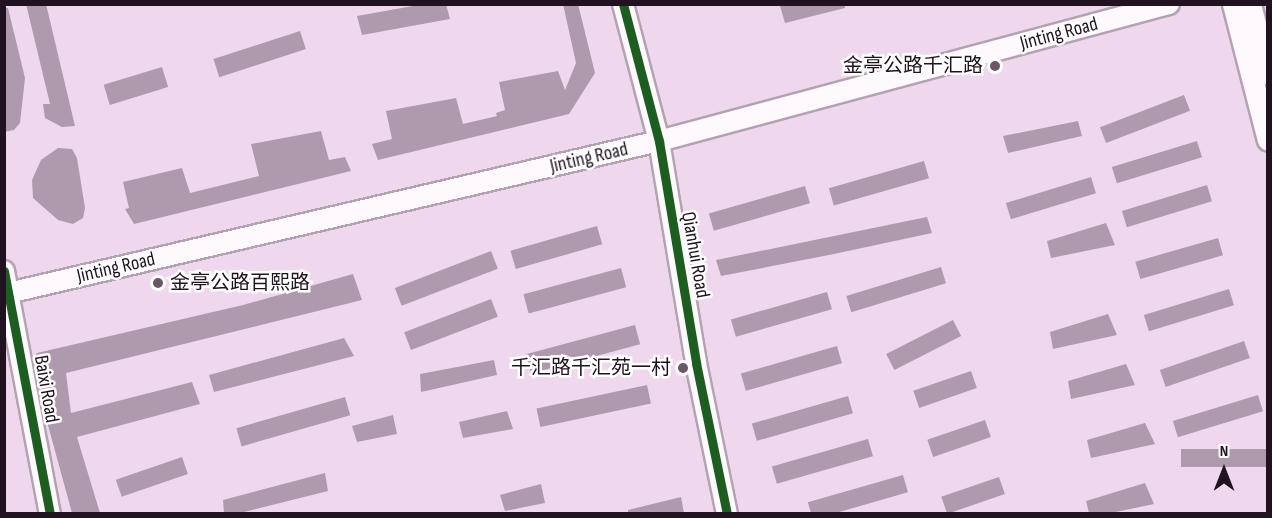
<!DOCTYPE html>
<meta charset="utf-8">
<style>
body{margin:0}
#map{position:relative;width:1272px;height:518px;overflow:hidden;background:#efd8ed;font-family:"Sofia Sans Condensed","Noto Sans SC",sans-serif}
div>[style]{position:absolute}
.building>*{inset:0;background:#af9aad;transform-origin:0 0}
.roads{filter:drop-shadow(2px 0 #b3a2b2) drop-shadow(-2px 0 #b3a2b2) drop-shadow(0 2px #b3a2b2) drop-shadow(0 -2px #b3a2b2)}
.secondary>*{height:20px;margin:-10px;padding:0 10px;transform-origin:10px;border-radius:10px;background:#fdf9fc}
.primary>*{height:21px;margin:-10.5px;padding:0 10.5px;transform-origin:10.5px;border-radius:10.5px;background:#fdf9fc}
.cycleway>*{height:9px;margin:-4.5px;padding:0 4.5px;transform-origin:4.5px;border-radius:4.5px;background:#1b5e20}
.dots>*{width:16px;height:16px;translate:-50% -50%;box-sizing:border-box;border:3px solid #fff;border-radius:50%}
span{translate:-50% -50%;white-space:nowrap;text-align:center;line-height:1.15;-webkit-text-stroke:5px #fff;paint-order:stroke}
.street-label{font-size:20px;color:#20121f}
.poi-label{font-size:20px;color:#20121f}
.right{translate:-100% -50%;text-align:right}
.left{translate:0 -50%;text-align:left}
.frame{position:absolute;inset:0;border:6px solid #20121f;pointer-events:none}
.north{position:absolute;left:1194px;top:440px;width:60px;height:60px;-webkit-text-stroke:4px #fff;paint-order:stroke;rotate:0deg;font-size:16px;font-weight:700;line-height:24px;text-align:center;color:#20121f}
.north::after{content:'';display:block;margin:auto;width:21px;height:27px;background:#20121f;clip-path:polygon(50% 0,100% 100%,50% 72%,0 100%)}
</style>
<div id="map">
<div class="building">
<div style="clip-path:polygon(26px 4px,46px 4px,75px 126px,62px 127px,45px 118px,43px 104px,50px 104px)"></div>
<div style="clip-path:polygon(424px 4px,446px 4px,450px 19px,362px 35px,357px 16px)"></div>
<div style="clip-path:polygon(563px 4px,578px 4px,595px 73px,569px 114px,378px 160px,372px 144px,392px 139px,386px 111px,456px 98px,463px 124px,497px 116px,496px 113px,505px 110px,499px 82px,558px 71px,565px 90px,576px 63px)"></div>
<div style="clip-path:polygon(788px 4px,845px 4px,845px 8px,785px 23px,780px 6px)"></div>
<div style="clip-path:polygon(4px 8px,8px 8px,25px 78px,20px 123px,14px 130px,4px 132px)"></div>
<div style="left:300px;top:31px;width:19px;height:91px;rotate:72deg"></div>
<div style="left:162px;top:67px;width:21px;height:61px;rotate:73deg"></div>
<div style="left:1184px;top:95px;width:17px;height:90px;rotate:69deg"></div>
<div style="clip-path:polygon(1078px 121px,1082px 136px,1008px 153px,1003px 136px)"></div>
<div style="clip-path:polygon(321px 131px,329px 160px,345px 157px,351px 171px,134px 224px,125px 209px,129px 208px,123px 182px,182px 168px,190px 193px,259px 176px,251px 144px)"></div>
<div style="left:1197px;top:141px;width:17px;height:89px;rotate:73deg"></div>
<div style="clip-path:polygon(58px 148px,72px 149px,77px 158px,85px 208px,83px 218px,73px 224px,58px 220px,33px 198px,32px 180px,41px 160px)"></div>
<div style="left:924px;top:161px;width:18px;height:99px;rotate:74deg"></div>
<div style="left:1091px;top:177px;width:17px;height:89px;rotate:73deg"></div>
<div style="left:1207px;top:185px;width:17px;height:89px;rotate:73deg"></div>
<div style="left:805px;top:186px;width:18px;height:100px;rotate:74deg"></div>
<div style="clip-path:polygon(927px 217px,932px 233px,834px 254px,721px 276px,716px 260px)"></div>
<div style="clip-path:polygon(1106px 223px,1115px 245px,1051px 258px,1047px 241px)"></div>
<div style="left:597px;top:226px;width:19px;height:90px;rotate:74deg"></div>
<div style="left:1218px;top:238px;width:18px;height:86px;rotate:74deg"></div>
<div style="left:491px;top:251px;width:19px;height:103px;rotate:69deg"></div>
<div style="left:941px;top:267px;width:17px;height:99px;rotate:73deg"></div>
<div style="left:621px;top:268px;width:20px;height:101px;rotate:75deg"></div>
<div style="clip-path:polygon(353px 274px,362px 300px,66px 373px,71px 413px,192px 382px,200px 404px,77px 437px,100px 513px,72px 513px,40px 396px,33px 359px,37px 353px,243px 305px)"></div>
<div style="left:1229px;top:289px;width:17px;height:89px;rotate:73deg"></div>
<div style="left:827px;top:292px;width:18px;height:100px;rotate:74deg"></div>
<div style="left:491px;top:299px;width:19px;height:93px;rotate:69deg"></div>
<div style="clip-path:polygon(1108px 314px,1117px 335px,1053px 349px,1050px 332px)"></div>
<div style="left:953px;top:320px;width:18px;height:75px;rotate:63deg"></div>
<div style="left:635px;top:325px;width:20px;height:113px;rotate:75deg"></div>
<div style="clip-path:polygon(344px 338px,354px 356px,214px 392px,209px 375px)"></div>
<div style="left:1244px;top:341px;width:18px;height:89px;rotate:71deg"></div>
<div style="left:837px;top:346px;width:18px;height:100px;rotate:74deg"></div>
<div style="clip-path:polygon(494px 360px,497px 375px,421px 392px,420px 374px)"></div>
<div style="clip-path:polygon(1126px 364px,1135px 385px,1071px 399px,1068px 381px)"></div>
<div style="left:971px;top:371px;width:18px;height:61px;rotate:71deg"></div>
<div style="left:647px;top:385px;width:19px;height:113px;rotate:78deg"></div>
<div style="left:1258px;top:395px;width:17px;height:89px;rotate:73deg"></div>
<div style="left:848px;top:396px;width:18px;height:100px;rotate:74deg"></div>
<div style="left:345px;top:397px;width:19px;height:113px;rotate:74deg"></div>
<div style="clip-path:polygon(507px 411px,513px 429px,463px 438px,459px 422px)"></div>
<div style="clip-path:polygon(393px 415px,397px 434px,357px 442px,352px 426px)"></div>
<div style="left:985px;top:420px;width:18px;height:61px;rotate:71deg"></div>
<div style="clip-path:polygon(1145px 423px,1155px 444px,1091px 458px,1087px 440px)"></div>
<div style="left:868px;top:439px;width:18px;height:100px;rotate:74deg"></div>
<div style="left:1268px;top:449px;width:18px;height:87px;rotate:90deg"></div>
<div style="left:182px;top:457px;width:18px;height:70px;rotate:71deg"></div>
<div style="clip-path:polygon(325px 473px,328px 491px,240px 513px,224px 513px,223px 500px)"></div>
<div style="left:903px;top:475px;width:18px;height:99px;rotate:74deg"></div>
<div style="left:999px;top:477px;width:18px;height:61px;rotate:71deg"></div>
<div style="clip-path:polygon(1145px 483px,1154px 504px,1111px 513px,1089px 513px,1086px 501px)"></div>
<div style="clip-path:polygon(541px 484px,545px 503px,505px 511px,500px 495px)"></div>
<div style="clip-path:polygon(681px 497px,684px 513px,628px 513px,628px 510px)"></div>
</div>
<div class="roads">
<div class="secondary">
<div style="left:623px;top:4px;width:142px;rotate:75.3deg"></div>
<div style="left:659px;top:141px;width:225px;rotate:80.5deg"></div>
<div style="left:696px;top:363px;width:154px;rotate:78.4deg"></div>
<div style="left:4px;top:271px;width:247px;rotate:79.3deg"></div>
<div style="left:4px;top:294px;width:673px;rotate:-13.15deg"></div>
<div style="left:659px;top:141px;width:528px;rotate:-15.04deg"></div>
</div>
<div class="primary">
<div style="left:1233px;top:4px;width:140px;rotate:75.6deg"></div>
<div style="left:1250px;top:4px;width:72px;rotate:75.6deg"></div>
</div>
</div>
<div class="cycleway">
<div style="left:623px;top:4px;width:142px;rotate:75.3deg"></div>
<div style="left:659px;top:141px;width:225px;rotate:80.5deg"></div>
<div style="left:696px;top:363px;width:154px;rotate:78.4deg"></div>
<div style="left:4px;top:271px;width:247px;rotate:79.3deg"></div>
</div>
<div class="dots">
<div style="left:995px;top:66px;background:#685767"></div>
<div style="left:158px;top:283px;background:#685767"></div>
<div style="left:683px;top:368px;background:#685767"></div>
</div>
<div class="street-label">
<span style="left:1059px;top:34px;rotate:-15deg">Jinting Road</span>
<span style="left:589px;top:158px;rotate:-13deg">Jinting Road</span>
<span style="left:695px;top:255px;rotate:80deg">Qianhui Road</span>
<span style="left:116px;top:268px;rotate:-13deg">Jinting Road</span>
<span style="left:46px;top:389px;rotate:80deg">Baixi Road</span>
</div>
<div class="poi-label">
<span class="right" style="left:983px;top:66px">金亭公路千汇路</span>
<span class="left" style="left:170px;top:283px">金亭公路百熙路</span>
<span class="right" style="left:671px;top:368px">千汇路千汇苑一村</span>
</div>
<div class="frame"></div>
<div class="north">N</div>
</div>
